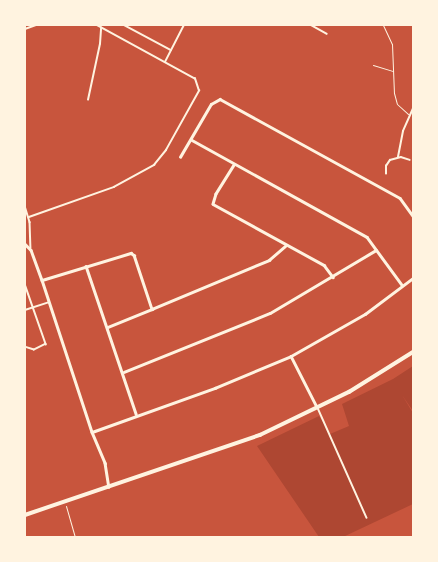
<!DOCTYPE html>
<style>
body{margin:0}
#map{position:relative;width:438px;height:562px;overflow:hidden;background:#c8553d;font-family:Cabin,sans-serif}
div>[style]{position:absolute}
.green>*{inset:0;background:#ae4732}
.path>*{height:1px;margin:-0.5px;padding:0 0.5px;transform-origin:0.5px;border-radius:0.5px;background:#fff3e0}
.service>*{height:1.5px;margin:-0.75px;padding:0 0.75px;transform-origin:0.75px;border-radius:0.75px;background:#fff3e0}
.minor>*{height:2.5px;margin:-1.25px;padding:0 1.25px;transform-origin:1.25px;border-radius:1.25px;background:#fff3e0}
.tertiary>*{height:3.5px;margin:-1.75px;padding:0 1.75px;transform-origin:1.75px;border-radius:1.75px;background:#fff3e0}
span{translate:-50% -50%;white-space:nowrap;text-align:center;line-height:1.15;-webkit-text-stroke:3px #fff3e0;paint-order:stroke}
.frame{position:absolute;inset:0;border:26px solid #fff3e0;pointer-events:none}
</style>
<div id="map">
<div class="green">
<div style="clip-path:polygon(413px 366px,413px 411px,402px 395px,413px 413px,413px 504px,343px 537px,319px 537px,257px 446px,319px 416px,330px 434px,349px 426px,342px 404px,393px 379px)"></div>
</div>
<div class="path">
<div style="left:383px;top:25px;width:21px;rotate:65deg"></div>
<div style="left:392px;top:44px;width:49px;rotate:87.7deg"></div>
<div style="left:394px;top:93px;width:11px;rotate:75deg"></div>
<div style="left:397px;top:104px;width:15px;rotate:42deg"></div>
<div style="left:373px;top:65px;width:21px;rotate:17deg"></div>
<div style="left:66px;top:506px;width:32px;rotate:74deg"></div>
</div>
<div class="service">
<div style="left:124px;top:25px;width:53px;rotate:28deg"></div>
<div style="left:311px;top:25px;width:18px;rotate:29deg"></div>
<div style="left:25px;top:29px;width:12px;rotate:-20deg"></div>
<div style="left:165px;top:62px;width:42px;rotate:-62.8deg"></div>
<div style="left:88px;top:100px;width:57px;rotate:-77.9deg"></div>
<div style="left:100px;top:44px;width:16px;rotate:-86deg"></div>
<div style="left:398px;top:157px;width:26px;rotate:-79deg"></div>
<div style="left:403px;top:131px;width:24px;rotate:-66deg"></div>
<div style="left:386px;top:174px;width:8px;rotate:-90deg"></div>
<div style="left:386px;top:166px;width:7px;rotate:-56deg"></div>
<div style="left:390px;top:160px;width:11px;rotate:-15deg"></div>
<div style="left:401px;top:157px;width:9px;rotate:18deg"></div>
<div style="left:25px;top:206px;width:17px;rotate:73deg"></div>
<div style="left:30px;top:222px;width:26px;rotate:88deg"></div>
<div style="left:29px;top:217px;width:90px;rotate:-19.4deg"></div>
<div style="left:114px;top:187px;width:46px;rotate:-28.8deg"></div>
<div style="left:154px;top:165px;width:19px;rotate:-51deg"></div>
<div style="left:166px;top:150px;width:68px;rotate:-60.8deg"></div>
<div style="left:199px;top:91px;width:13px;rotate:-108deg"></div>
<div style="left:195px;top:79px;width:113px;rotate:-151.4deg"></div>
<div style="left:25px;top:284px;width:64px;rotate:70.7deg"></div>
<div style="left:46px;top:344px;width:13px;rotate:153deg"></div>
<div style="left:34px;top:350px;width:9px;rotate:-162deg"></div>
<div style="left:25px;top:310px;width:25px;rotate:-18deg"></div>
<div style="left:318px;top:408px;width:120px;rotate:66deg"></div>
</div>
<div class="minor">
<div style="left:192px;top:140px;width:200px;rotate:29deg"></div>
<div style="left:367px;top:237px;width:59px;rotate:53.9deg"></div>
<div style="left:180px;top:157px;width:61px;rotate:-59.7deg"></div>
<div style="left:211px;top:104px;width:10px;rotate:-29deg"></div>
<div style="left:220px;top:99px;width:205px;rotate:28.8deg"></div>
<div style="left:400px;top:198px;width:22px;rotate:54deg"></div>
<div style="left:234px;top:165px;width:34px;rotate:122deg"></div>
<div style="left:216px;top:194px;width:10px;rotate:107deg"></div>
<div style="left:213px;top:204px;width:127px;rotate:28.8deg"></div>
<div style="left:324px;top:265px;width:15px;rotate:53deg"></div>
<div style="left:25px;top:244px;width:8px;rotate:45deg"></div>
<div style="left:31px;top:250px;width:32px;rotate:70deg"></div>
<div style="left:42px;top:280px;width:160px;rotate:71.8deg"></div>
<div style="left:92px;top:432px;width:34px;rotate:67deg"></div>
<div style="left:105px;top:463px;width:24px;rotate:81deg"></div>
<div style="left:86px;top:266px;width:156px;rotate:71.3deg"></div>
<div style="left:42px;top:280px;width:93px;rotate:-16.9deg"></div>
<div style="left:131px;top:253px;width:4px;rotate:34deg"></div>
<div style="left:134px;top:255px;width:57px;rotate:71.6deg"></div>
<div style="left:152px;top:309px;width:127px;rotate:-22.7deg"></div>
<div style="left:269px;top:260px;width:21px;rotate:-41deg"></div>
<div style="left:108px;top:327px;width:48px;rotate:-22.2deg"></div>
<div style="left:291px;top:356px;width:57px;rotate:63deg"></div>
<div style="left:124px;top:372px;width:157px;rotate:-22deg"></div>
<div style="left:270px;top:313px;width:123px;rotate:-30.7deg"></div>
<div style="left:92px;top:432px;width:131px;rotate:-19.7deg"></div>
<div style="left:215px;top:388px;width:82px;rotate:-22.8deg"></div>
<div style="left:291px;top:356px;width:85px;rotate:-29.6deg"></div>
<div style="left:365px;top:314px;width:60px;rotate:-36.9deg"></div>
</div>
<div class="tertiary">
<div style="left:25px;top:515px;width:248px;rotate:-18.8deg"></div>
<div style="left:260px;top:435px;width:99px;rotate:-25.8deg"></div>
<div style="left:349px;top:392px;width:75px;rotate:-32deg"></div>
</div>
<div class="frame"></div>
</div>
